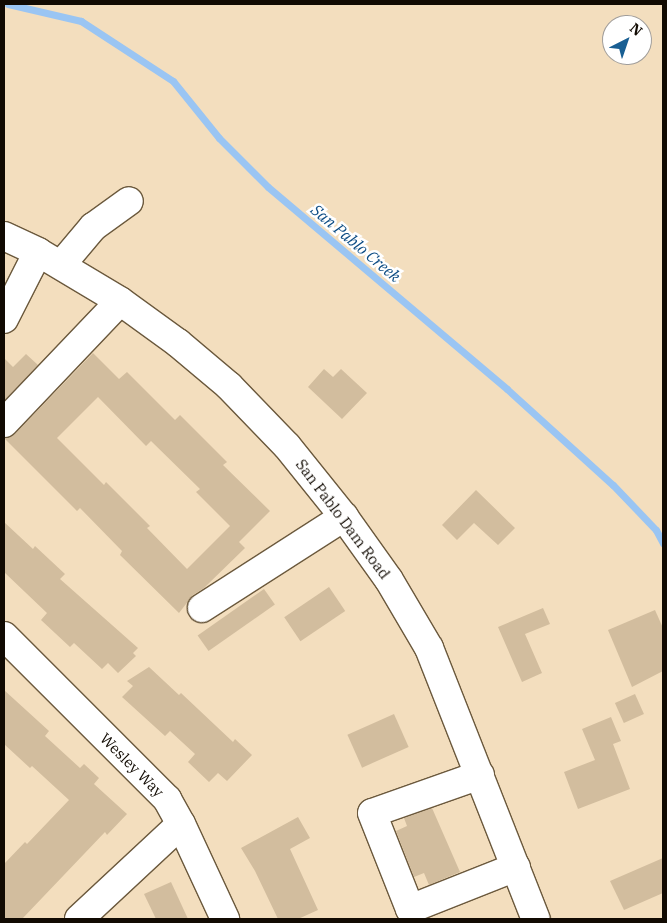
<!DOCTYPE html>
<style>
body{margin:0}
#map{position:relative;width:667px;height:923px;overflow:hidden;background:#f3debe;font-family:"IBM Plex Serif",serif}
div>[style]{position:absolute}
.stream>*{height:7px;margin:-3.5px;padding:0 3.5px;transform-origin:3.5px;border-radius:3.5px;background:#9ac5f3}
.building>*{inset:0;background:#d2bd9e;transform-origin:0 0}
.roads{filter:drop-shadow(1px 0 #6b593d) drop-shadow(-1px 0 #6b593d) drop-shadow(0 1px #6b593d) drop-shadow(0 -1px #6b593d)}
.minor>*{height:28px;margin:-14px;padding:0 14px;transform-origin:14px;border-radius:14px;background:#fff}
.major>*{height:28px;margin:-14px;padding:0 14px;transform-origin:14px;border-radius:14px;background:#fff}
span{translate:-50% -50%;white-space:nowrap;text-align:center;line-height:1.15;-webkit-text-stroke:5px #fff;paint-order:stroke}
.street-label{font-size:15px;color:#110a02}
.water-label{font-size:16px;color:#0e4d84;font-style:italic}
.frame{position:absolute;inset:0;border:5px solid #110a02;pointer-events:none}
.north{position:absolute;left:602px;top:15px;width:50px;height:50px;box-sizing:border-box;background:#fff;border:1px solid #a09d9a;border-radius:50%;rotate:41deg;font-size:14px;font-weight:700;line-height:20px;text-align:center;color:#110a02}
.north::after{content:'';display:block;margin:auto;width:18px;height:22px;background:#195f93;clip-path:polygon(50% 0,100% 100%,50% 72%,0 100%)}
</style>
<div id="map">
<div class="stream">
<div style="left:8px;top:4px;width:75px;rotate:13.1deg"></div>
<div style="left:81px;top:21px;width:110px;rotate:33.1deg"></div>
<div style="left:173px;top:81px;width:73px;rotate:51.1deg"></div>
<div style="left:219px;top:138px;width:69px;rotate:45deg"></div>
<div style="left:268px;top:187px;width:313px;rotate:40.2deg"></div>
<div style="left:507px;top:389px;width:143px;rotate:42.2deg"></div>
<div style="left:613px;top:485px;width:62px;rotate:46.3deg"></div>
<div style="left:656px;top:530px;width:15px;rotate:62deg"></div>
</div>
<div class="building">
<div style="clip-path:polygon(evenodd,93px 353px,119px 379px,127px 372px,175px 420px,180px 415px,227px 462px,223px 465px,270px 511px,239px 542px,245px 548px,204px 588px,193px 595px,179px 613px,120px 555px,122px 551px,80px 508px,77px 511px,4px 438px,15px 434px,93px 353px,98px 397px,146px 446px,151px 441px,200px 489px,196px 492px,230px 526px,187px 569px,147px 528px,150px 526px,106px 482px,104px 485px,57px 438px,98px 397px)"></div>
<div style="clip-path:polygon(26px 354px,38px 365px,4px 401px,4px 358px,13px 367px)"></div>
<div style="clip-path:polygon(324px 369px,333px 377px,341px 369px,367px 393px,342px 419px,308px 387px)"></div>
<div style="clip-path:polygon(476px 490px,515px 528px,498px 545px,474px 523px,457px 540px,442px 525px)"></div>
<div style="clip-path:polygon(4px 522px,33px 549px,35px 546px,65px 574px,60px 579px,138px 648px,133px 653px,136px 656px,118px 673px,108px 663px,102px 669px,74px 643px,70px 647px,41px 620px,47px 613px,4px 572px)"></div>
<div style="left:329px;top:587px;width:29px;height:54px;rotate:56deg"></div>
<div style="left:264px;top:589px;width:19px;height:81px;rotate:55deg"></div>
<div style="clip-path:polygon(543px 608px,550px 624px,525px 634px,542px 673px,522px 682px,498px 627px)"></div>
<div style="clip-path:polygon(655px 610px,663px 628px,663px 671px,632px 687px,608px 630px)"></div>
<div style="clip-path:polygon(149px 667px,179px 695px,181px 693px,233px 742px,235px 739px,252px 755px,227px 781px,218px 773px,209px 782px,188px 762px,195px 754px,170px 731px,165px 736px,122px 697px,133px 686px,127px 681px)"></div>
<div style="clip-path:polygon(4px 690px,49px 731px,45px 736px,80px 768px,84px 764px,99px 778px,94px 784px,127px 814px,107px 835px,105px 832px,22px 919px,4px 919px,4px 864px,25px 842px,27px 844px,69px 800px,32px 766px,30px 768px,4px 744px)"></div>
<div style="left:635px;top:694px;width:22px;height:22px;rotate:66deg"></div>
<div style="left:394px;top:714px;width:36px;height:51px;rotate:66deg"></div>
<div style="clip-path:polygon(611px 717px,621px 741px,613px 744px,630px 789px,578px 809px,564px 772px,595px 760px,582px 729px)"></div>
<div style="clip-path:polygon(432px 808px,460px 872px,429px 885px,424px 873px,414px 877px,396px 831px,407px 826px,404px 818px)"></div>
<div style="clip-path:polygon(298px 817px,310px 838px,290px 849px,318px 910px,298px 919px,278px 919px,255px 871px,241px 848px)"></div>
<div style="clip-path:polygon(663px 858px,663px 893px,624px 910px,610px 881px)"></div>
<div style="clip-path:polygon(171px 882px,188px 919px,156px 919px,144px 894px)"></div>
</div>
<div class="roads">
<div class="minor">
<div style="left:61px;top:265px;width:50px;rotate:-49.9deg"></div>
<div style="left:93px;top:227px;width:44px;rotate:-35.8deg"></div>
<div style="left:4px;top:319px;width:75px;rotate:-63.1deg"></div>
<div style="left:4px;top:423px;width:168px;rotate:-46.4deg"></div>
<div style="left:202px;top:608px;width:169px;rotate:-32.7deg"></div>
<div style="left:4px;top:636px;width:231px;rotate:45deg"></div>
<div style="left:167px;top:799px;width:29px;rotate:61deg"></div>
<div style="left:181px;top:824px;width:105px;rotate:65.1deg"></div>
<div style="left:480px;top:775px;width:114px;rotate:160.6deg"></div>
<div style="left:372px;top:813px;width:103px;rotate:68.4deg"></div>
<div style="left:410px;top:909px;width:114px;rotate:-21.6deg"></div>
<div style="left:79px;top:919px;width:139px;rotate:-43deg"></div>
</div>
<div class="major">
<div style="left:4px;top:236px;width:38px;rotate:25deg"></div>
<div style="left:38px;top:252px;width:96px;rotate:30.9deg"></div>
<div style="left:120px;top:301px;width:72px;rotate:35.9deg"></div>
<div style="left:178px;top:343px;width:67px;rotate:40.1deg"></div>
<div style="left:229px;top:386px;width:83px;rotate:46deg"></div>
<div style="left:287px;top:446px;width:91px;rotate:51.2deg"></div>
<div style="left:344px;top:517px;width:77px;rotate:54.5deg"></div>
<div style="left:389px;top:580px;width:79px;rotate:59.5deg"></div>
<div style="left:429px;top:648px;width:291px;rotate:68.5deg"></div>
</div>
</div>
<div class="street-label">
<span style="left:343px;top:519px;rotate:53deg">San Pablo Dam Road</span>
<span style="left:132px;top:765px;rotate:45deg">Wesley Way</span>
</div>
<div class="water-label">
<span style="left:356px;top:243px;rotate:40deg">San Pablo Creek</span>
</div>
<div class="frame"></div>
<div class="north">N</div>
</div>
